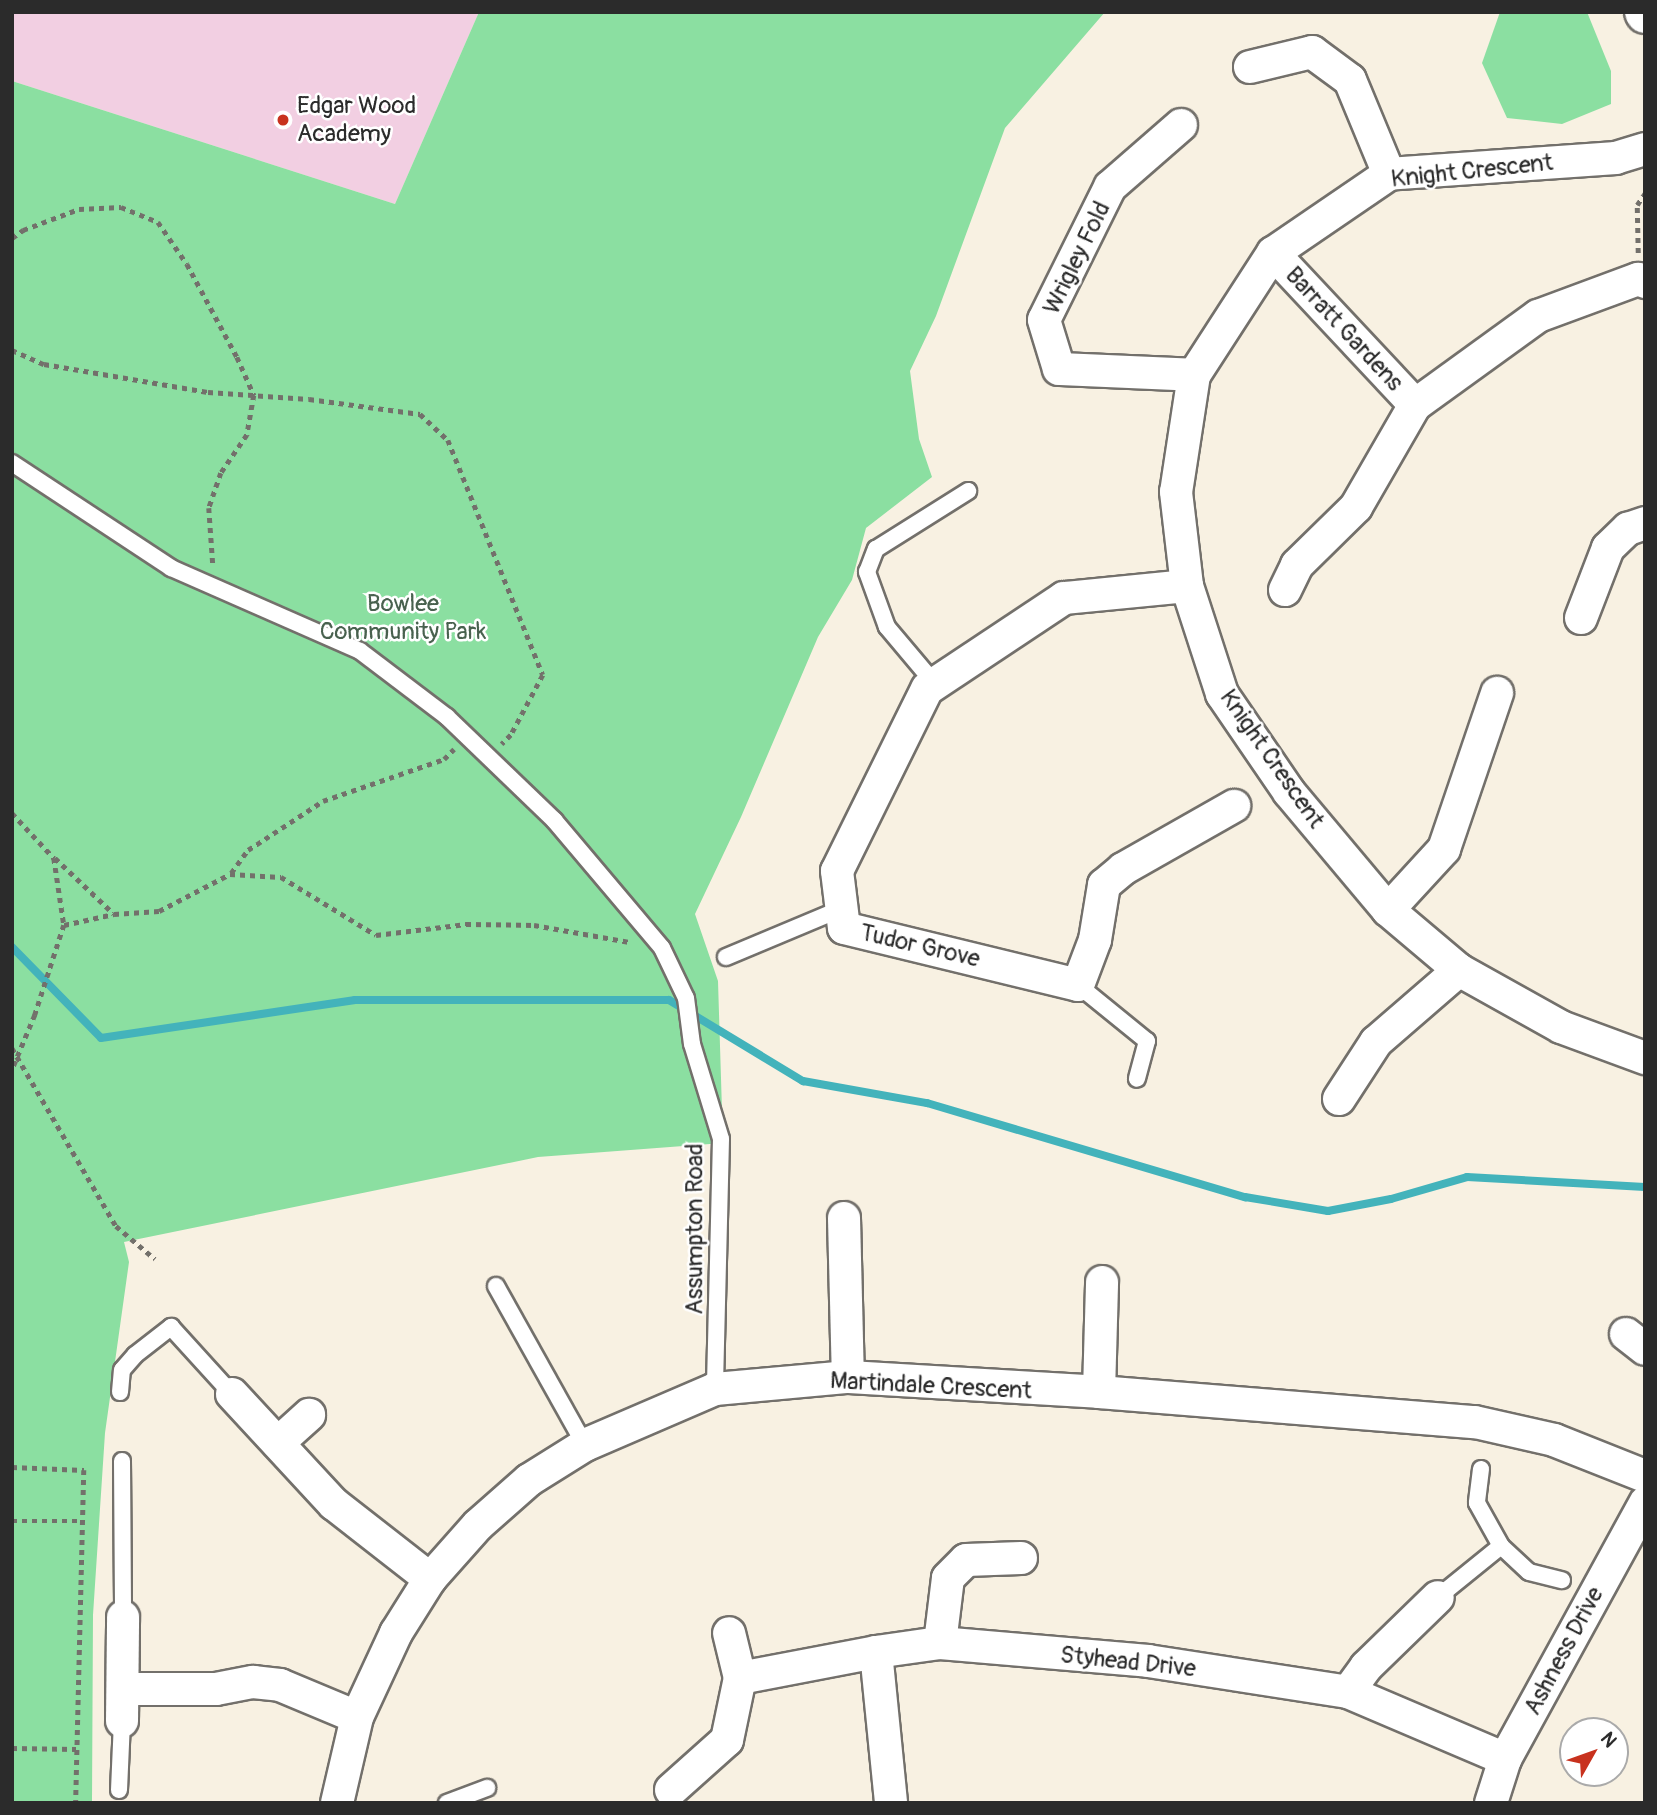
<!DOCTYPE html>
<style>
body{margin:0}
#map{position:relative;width:1657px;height:1815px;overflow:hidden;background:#f8f1e2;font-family:Pangolin,sans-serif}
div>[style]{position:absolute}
.built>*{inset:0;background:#f2cfe2}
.green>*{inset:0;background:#8bdfa1}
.stream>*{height:8px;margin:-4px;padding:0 4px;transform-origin:4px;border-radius:4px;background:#43b3bb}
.path>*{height:4.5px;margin-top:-2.25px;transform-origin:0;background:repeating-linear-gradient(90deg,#73706b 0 5px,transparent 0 10px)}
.roads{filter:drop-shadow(2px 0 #73706b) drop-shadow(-2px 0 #73706b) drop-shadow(0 2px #73706b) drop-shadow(0 -2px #73706b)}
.service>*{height:16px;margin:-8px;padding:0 8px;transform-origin:8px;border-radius:8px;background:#fff}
.minor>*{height:32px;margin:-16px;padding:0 16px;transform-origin:16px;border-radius:16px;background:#fff}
.tertiary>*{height:38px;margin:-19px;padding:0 19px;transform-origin:19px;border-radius:19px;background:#fff}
.dots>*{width:19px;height:19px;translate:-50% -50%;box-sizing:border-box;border:4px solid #fff;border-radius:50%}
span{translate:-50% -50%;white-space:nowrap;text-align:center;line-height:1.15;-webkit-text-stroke:5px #fff;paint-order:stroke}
.poi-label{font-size:24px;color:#2b2b2b}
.left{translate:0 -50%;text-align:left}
.street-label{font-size:24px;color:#2b2b2b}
.park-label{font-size:24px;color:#48614e}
.frame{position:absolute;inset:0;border:14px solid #2b2b2b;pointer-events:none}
.north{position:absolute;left:1559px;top:1717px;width:70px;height:70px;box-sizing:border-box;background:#fff;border:2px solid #aaa;border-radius:50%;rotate:50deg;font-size:19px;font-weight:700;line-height:28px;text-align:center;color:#2b2b2b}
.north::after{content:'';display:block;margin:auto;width:24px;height:32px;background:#c8321e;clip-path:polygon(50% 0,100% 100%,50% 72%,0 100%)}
</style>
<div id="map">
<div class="built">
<div style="clip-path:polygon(12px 12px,479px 12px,395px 204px,12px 81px)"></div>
</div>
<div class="green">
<div style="clip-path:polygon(479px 12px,1105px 12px,1005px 128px,936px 316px,910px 371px,919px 439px,932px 477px,866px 528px,852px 580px,818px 637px,741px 817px,695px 914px,718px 981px,723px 1143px,538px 1157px,124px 1242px,129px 1262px,105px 1433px,93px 1615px,92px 1803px,12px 1803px,12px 81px,395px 204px)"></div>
<div style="clip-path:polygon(1500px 12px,1587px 12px,1611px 71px,1611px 104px,1562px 124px,1507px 118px,1482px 63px)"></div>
</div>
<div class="stream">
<div style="left:12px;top:947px;width:127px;rotate:45.6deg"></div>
<div style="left:101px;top:1038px;width:257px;rotate:-8.5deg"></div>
<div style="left:355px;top:1000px;width:314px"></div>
<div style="left:669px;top:1000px;width:157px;rotate:31.2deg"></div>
<div style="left:803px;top:1081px;width:126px;rotate:10.1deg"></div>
<div style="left:927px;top:1103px;width:332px;rotate:16.5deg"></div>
<div style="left:1245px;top:1197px;width:84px;rotate:9.6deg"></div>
<div style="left:1328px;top:1211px;width:64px;rotate:-10.8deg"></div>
<div style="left:1391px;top:1199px;width:79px;rotate:-16.1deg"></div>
<div style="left:1467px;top:1177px;width:178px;rotate:3.2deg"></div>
</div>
<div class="path">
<div style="left:12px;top:238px;width:14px;rotate:-36deg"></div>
<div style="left:23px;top:230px;width:60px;rotate:-20.6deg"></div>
<div style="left:79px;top:209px;width:42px;rotate:-2.7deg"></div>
<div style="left:121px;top:207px;width:40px;rotate:22deg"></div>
<div style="left:158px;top:222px;width:51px;rotate:55.4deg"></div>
<div style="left:187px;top:264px;width:106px;rotate:61.7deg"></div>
<div style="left:237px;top:357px;width:42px;rotate:65.9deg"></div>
<div style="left:254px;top:395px;width:41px;rotate:99.9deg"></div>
<div style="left:247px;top:435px;width:46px;rotate:124.4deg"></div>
<div style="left:221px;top:473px;width:37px;rotate:109deg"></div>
<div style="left:209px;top:508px;width:57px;rotate:86deg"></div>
<div style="left:1638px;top:253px;width:48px;rotate:-91.2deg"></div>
<div style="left:1637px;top:205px;width:14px;rotate:-56deg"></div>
<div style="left:12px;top:350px;width:35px;rotate:24deg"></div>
<div style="left:44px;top:364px;width:166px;rotate:9.7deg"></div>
<div style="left:208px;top:392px;width:101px;rotate:4deg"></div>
<div style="left:309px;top:399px;width:112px;rotate:7.7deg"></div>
<div style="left:420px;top:414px;width:38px;rotate:43deg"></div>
<div style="left:448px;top:440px;width:253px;rotate:68deg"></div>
<div style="left:543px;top:675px;width:68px;rotate:118.1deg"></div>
<div style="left:511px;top:735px;width:13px;rotate:135deg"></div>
<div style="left:12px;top:813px;width:62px;rotate:47deg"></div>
<div style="left:54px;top:858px;width:68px;rotate:81.5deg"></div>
<div style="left:64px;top:925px;width:95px;rotate:107.9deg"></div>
<div style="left:35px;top:1015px;width:60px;rotate:112.7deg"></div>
<div style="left:55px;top:858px;width:81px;rotate:43.5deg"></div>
<div style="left:231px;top:873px;width:29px;rotate:-54deg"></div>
<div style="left:248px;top:850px;width:90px;rotate:-33.2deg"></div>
<div style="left:323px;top:801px;width:128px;rotate:-19.1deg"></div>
<div style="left:444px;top:759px;width:14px;rotate:-45deg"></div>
<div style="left:64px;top:925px;width:51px;rotate:-12.4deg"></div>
<div style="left:114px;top:914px;width:45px;rotate:-3.8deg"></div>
<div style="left:159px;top:911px;width:80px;rotate:-27.5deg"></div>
<div style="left:230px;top:874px;width:51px;rotate:3.4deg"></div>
<div style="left:281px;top:877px;width:111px;rotate:31.4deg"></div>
<div style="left:376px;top:935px;width:91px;rotate:-7deg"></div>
<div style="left:466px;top:924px;width:68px;rotate:0.8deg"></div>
<div style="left:534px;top:925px;width:97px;rotate:10.1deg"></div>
<div style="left:12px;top:1048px;width:206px;rotate:59.7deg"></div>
<div style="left:116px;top:1226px;width:51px;rotate:40.2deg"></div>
<div style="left:12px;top:1467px;width:72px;rotate:2.4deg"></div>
<div style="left:84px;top:1470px;width:333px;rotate:91.4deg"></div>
<div style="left:12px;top:1521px;width:70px"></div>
<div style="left:12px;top:1748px;width:64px;rotate:0.9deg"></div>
</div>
<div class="roads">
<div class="service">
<div style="left:12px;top:463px;width:191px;rotate:33.4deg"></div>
<div style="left:171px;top:568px;width:206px;rotate:23.7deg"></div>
<div style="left:360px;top:651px;width:109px;rotate:37.2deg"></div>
<div style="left:447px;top:717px;width:149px;rotate:43.9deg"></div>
<div style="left:554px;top:820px;width:167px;rotate:49.8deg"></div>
<div style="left:662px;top:948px;width:55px;rotate:64.4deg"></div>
<div style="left:686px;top:998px;width:46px;rotate:82.6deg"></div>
<div style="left:692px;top:1044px;width:99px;rotate:73deg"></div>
<div style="left:721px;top:1139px;width:250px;rotate:91.4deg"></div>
<div style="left:935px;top:684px;width:75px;rotate:-130.1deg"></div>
<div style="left:887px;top:627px;width:59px;rotate:-110deg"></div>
<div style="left:867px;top:572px;width:25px;rotate:-69deg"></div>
<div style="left:876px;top:549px;width:109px;rotate:-32.2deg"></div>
<div style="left:726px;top:957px;width:125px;rotate:-22.7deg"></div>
<div style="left:1078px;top:985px;width:89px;rotate:39.1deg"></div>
<div style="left:1147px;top:1041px;width:39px;rotate:105deg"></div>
<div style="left:496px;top:1286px;width:182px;rotate:60.8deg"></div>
<div style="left:120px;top:1392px;width:22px;rotate:-85deg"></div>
<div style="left:122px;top:1370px;width:20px;rotate:-49deg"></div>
<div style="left:135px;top:1355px;width:46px;rotate:-37.9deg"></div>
<div style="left:171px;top:1327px;width:91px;rotate:47.7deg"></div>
<div style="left:122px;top:1461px;width:156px;rotate:89.6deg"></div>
<div style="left:1481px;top:1469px;width:34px;rotate:97deg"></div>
<div style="left:1477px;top:1503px;width:49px;rotate:60.8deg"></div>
<div style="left:1501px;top:1546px;width:38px;rotate:43deg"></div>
<div style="left:1529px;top:1572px;width:34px;rotate:14deg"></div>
<div style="left:1438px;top:1597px;width:81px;rotate:-39deg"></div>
<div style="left:119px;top:1790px;width:69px;rotate:-87.5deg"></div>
<div style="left:447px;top:1803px;width:43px;rotate:-20.6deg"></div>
</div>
<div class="minor">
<div style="left:1250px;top:67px;width:64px;rotate:-13.6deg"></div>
<div style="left:1312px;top:52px;width:47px;rotate:36.4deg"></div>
<div style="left:1350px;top:80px;width:102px;rotate:67.5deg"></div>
<div style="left:1181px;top:125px;width:94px;rotate:138.9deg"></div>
<div style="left:1110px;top:187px;width:148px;rotate:116.4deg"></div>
<div style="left:1044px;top:320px;width:51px;rotate:73deg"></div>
<div style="left:1059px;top:369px;width:135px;rotate:2.5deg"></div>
<div style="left:1645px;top:149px;width:30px;rotate:163deg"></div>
<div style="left:1616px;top:158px;width:228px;rotate:176deg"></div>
<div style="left:1389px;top:174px;width:140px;rotate:145.7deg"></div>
<div style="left:1273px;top:253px;width:145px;rotate:122.9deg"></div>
<div style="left:1194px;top:375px;width:118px;rotate:98.7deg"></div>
<div style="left:1176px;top:492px;width:95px;rotate:83.3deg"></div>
<div style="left:1187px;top:586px;width:114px;rotate:72deg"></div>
<div style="left:1222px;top:694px;width:119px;rotate:55.6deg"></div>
<div style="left:1289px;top:792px;width:154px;rotate:50deg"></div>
<div style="left:1388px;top:910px;width:93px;rotate:40.2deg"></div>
<div style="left:1459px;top:970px;width:117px;rotate:29.2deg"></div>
<div style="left:1561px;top:1027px;width:90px;rotate:20.3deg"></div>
<div style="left:1273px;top:253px;width:208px;rotate:46.9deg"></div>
<div style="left:1187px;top:586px;width:124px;rotate:174.4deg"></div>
<div style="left:1064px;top:598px;width:164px;rotate:146.4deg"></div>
<div style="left:927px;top:689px;width:203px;rotate:116.3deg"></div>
<div style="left:837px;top:871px;width:57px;rotate:83deg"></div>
<div style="left:844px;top:928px;width:241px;rotate:13.7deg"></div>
<div style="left:1078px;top:985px;width:48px;rotate:-69.3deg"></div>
<div style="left:1095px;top:940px;width:56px;rotate:-80.7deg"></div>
<div style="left:1104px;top:885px;width:25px;rotate:-40deg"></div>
<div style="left:1123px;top:869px;width:128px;rotate:-29.6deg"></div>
<div style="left:1285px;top:590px;width:28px;rotate:-64deg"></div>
<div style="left:1297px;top:565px;width:83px;rotate:-44.5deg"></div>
<div style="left:1356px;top:507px;width:118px;rotate:-60deg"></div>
<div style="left:1415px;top:405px;width:152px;rotate:-35.9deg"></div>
<div style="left:1538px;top:316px;width:107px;rotate:-20.3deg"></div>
<div style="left:1638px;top:279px;width:8px;rotate:23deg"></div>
<div style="left:1581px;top:618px;width:75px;rotate:-68.9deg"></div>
<div style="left:1608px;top:548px;width:28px;rotate:-44deg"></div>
<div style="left:1628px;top:529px;width:18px;rotate:-19deg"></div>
<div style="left:1388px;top:910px;width:83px;rotate:-47.4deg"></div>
<div style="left:1444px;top:849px;width:165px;rotate:-71.2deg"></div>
<div style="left:1339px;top:1099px;width:68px;rotate:-57deg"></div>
<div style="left:1376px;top:1042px;width:110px;rotate:-40.9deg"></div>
<div style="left:844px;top:1218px;width:159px;rotate:88.6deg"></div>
<div style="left:1626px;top:1334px;width:24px;rotate:38deg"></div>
<div style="left:1099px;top:1392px;width:110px;rotate:-88.4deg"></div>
<div style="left:232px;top:1394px;width:150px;rotate:47.2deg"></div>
<div style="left:334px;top:1504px;width:122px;rotate:38deg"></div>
<div style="left:278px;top:1443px;width:42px;rotate:-42.1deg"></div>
<div style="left:940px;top:1643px;width:65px;rotate:-83deg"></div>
<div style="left:948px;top:1578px;width:25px;rotate:-45deg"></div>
<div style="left:966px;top:1560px;width:55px;rotate:-2.1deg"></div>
<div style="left:876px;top:1652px;width:152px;rotate:84.3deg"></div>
<div style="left:740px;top:1678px;width:138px;rotate:-10.8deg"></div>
<div style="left:876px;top:1652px;width:65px;rotate:-8deg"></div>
<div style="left:940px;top:1643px;width:209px;rotate:4.9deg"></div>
<div style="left:1148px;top:1661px;width:202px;rotate:8.8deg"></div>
<div style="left:1348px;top:1692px;width:171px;rotate:23.1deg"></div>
<div style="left:124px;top:1689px;width:92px"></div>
<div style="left:216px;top:1689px;width:38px;rotate:-11deg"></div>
<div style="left:253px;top:1682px;width:27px;rotate:6deg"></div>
<div style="left:280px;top:1685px;width:83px;rotate:22.6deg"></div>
<div style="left:1348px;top:1692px;width:31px;rotate:-54deg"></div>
<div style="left:1366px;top:1667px;width:100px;rotate:-44.2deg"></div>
<div style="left:122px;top:1721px;width:104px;rotate:-89.4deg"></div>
<div style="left:671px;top:1790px;width:75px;rotate:-41.8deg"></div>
<div style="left:727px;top:1740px;width:63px;rotate:-78.2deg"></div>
<div style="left:740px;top:1678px;width:46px;rotate:-103.7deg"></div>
<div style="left:337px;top:1803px;width:88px;rotate:-76.9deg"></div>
<div style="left:357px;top:1717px;width:93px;rotate:-65.1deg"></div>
<div style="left:396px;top:1633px;width:64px;rotate:-57.8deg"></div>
<div style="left:430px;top:1579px;width:72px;rotate:-48.4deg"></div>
<div style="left:478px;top:1525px;width:68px;rotate:-41.4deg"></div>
<div style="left:529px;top:1480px;width:66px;rotate:-32deg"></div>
<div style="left:585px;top:1445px;width:142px;rotate:-23.3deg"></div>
<div style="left:715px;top:1389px;width:134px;rotate:-5.2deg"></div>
<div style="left:848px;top:1377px;width:251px;rotate:3.4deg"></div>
<div style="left:1099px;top:1392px;width:377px;rotate:4.6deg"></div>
<div style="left:1475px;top:1422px;width:81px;rotate:12.8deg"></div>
<div style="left:1554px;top:1440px;width:98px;rotate:21.6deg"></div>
<div style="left:1491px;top:1803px;width:46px;rotate:-72.3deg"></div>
<div style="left:1505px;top:1759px;width:292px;rotate:-61.3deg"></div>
</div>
<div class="tertiary">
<div style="left:1644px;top:12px;width:2px;rotate:63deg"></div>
</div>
</div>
<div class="dots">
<div style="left:283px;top:120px;background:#c8321e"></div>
</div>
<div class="poi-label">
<span class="left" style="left:297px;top:120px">Edgar Wood<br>Academy</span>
</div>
<div class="street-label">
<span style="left:1472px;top:171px;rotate:-6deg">Knight Crescent</span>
<span style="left:1077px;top:258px;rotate:-64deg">Wrigley Fold</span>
<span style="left:1344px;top:329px;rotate:47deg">Barratt Gardens</span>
<span style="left:1272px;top:759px;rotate:55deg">Knight Crescent</span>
<span style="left:920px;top:946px;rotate:13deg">Tudor Grove</span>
<span style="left:695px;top:1229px;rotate:-90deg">Assumpton Road</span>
<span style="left:931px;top:1386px;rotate:3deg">Martindale Crescent</span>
<span style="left:1564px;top:1651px;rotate:-62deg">Ashness Drive</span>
<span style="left:1128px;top:1662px;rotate:6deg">Styhead Drive</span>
</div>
<div class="park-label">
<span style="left:403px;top:618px">Bowlee<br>Community Park</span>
</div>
<div class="frame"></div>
<div class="north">N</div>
</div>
